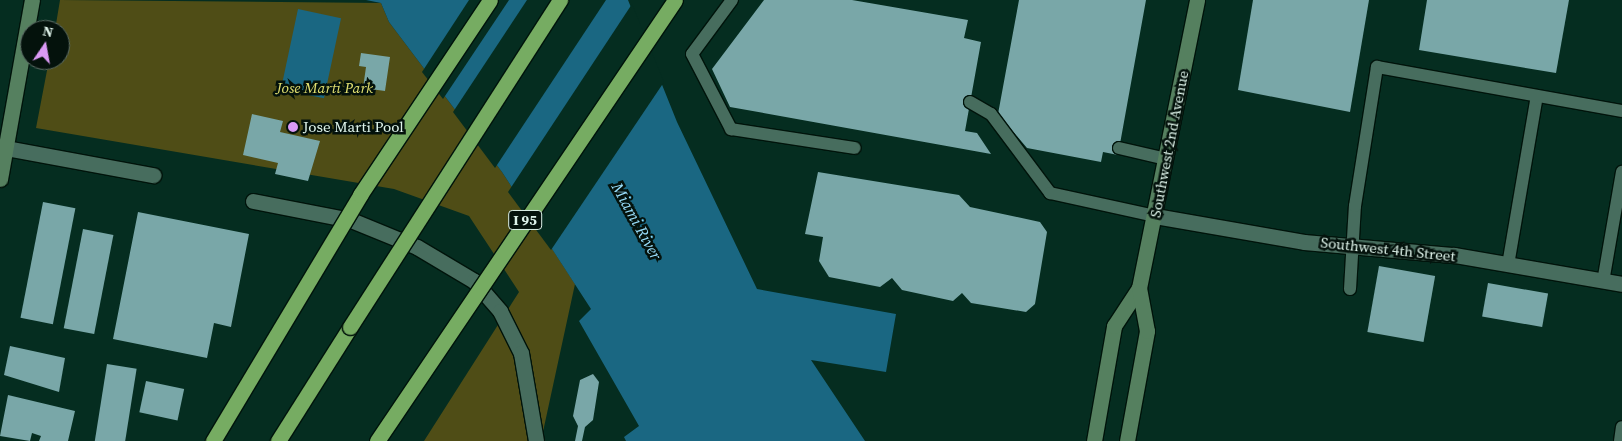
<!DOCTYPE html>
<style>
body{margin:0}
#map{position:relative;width:1622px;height:441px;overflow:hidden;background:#052d20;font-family:"Source Serif 4",serif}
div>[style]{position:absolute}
.green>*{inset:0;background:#4f4d16}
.water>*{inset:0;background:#1a6782;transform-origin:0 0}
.pier>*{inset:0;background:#052d20}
.building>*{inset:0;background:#79a7a8;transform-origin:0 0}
.roads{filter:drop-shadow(1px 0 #00140b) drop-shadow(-1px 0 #00140b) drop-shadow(0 1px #00140b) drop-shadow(0 -1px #00140b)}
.lane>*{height:12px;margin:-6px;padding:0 6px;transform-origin:6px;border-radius:6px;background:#476d5e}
.street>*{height:15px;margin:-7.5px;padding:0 7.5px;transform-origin:7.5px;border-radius:7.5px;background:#476d5e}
.secondary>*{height:15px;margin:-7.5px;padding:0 7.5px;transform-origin:7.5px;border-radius:7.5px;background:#55805f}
.highway>*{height:15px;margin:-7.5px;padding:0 7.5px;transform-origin:7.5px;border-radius:7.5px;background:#76ac62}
.bridges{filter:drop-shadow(1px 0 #00140b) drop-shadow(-1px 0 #00140b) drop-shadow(0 1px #00140b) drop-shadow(0 -1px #00140b)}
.highway-bridge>*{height:15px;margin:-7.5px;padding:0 7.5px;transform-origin:7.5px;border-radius:7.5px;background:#76ac62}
.dots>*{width:14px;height:14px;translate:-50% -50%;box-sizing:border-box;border:2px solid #04120c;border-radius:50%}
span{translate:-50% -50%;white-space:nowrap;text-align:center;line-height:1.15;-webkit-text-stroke:5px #04120c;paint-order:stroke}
.shield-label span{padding:1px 4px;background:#04120c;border:1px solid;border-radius:4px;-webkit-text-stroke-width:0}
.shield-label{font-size:14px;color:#def3ea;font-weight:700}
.park-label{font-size:15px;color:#e2e071;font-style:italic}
.poi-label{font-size:15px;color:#def3ea}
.left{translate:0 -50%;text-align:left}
.street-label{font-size:15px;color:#def3ea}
.water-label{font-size:16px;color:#98ddfa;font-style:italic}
.north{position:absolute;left:20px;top:20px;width:50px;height:50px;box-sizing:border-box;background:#04120c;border:1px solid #5b6c65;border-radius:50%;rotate:12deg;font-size:14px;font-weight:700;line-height:20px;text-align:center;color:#def3ea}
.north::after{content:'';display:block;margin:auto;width:18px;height:22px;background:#db9af6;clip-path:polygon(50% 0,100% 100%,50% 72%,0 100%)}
</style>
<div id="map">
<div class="green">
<div style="clip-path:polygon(60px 0,381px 3px,389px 22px,502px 172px,575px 284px,541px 441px,424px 441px,519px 292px,469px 216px,394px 189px,36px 128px,49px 60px,60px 60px,60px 30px,55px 30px)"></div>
</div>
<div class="water">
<div style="clip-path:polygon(366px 0,628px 0,677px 122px,757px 289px,896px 314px,886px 372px,811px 360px,865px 441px,626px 441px,624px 437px,639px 426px,579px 321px,591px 309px,502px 172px,389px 22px,381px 3px)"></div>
<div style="left:298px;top:9px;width:44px;height:82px;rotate:12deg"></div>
</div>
<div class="pier">
<div style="clip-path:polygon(469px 0,509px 0,443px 99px,422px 72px)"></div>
<div style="clip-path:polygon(527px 0,606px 0,495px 168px,453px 112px)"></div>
<div style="clip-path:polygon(632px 4px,664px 82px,551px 250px,508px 192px)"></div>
</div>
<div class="building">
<div style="clip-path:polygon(764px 0,852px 0,968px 20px,964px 38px,981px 42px,965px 131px,977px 133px,991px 154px,730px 107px,712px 69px)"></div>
<div style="clip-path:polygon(1019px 0,1146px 0,1118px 155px,1103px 152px,1101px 162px,1027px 148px,998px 114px)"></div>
<div style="clip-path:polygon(1253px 0,1369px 0,1350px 112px,1238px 90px)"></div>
<div style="clip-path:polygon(1427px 0,1569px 0,1556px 73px,1419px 50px)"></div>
<div style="clip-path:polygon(361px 53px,390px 57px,385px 91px,363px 88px,366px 67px,359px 66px)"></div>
<div style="clip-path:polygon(252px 114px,283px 121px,280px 132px,320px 141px,308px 181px,275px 174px,278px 163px,243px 155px)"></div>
<div style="clip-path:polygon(818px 172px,959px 195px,970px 207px,1040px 222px,1047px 232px,1035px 304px,1026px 312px,971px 303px,962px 293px,953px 301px,902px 290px,892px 278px,880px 287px,829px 277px,819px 261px,823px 237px,805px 234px)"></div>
<div style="left:43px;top:202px;width:33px;height:118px;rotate:11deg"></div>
<div style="clip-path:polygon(138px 212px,249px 234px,231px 327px,214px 323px,207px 358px,113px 339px)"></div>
<div style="left:83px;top:229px;width:31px;height:101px;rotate:11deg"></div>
<div style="left:1379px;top:266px;width:57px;height:67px;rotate:10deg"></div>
<div style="left:1488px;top:283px;width:61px;height:34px;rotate:10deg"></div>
<div style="clip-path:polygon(10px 346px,65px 358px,59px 392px,4px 375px)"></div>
<div style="left:107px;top:364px;width:30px;height:78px;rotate:9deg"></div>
<div style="clip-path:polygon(593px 374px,599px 382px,593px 420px,585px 427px,582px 441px,575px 441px,578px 426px,573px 416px,580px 380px)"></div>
<div style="left:146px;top:381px;width:39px;height:32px;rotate:12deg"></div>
<div style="clip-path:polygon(8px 395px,75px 411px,68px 441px,39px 441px,41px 436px,32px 433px,30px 441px,0 436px)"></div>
</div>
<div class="roads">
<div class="lane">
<div style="left:732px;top:0;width:67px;rotate:126.5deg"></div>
<div style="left:692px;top:54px;width:85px;rotate:62.5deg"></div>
<div style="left:731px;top:129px;width:125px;rotate:8.7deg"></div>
<div style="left:970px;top:102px;width:24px;rotate:30deg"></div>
<div style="left:991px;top:114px;width:99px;rotate:53.2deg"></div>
<div style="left:1050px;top:193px;width:107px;rotate:12.4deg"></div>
<div style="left:1119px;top:148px;width:48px;rotate:13.2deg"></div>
<div style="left:1508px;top:265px;width:171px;rotate:-80.3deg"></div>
<div style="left:1603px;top:282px;width:112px;rotate:-80.2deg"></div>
<div style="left:1350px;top:289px;width:83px;rotate:-86.6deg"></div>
<div style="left:1355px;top:206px;width:141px;rotate:-81deg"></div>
<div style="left:1377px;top:67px;width:249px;rotate:10.2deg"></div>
<div style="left:1620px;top:441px;width:14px;rotate:-82deg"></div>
</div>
<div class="street">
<div style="left:0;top:147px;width:156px;rotate:10.4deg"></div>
<div style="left:253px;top:201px;width:100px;rotate:11deg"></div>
<div style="left:351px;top:220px;width:71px;rotate:22.2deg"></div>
<div style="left:417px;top:247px;width:66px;rotate:30.8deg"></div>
<div style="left:474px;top:281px;width:40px;rotate:49deg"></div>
<div style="left:500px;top:311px;width:47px;rotate:63.4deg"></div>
<div style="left:521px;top:353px;width:89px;rotate:80.3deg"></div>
<div style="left:1155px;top:216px;width:151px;rotate:9.9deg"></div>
<div style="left:1304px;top:242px;width:151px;rotate:5deg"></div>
<div style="left:1454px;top:255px;width:170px;rotate:9.8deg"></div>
</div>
<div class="secondary">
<div style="left:0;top:179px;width:182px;rotate:-79.9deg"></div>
<div style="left:1094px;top:441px;width:117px;rotate:-80.1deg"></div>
<div style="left:1114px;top:326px;width:45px;rotate:-56.7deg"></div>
<div style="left:1139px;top:288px;width:294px;rotate:-78.6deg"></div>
<div style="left:1127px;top:441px;width:112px;rotate:-79.7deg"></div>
<div style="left:1147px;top:331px;width:44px;rotate:-100.5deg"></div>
</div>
<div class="highway">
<div style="left:278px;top:441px;width:135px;rotate:-57.7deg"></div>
</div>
</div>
<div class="bridges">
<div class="highway-bridge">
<div style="left:350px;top:327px;width:389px;rotate:-57.3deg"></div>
<div style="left:213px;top:441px;width:287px;rotate:-59.1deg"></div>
<div style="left:360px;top:195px;width:234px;rotate:-56.3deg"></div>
<div style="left:377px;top:441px;width:532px;rotate:-55.95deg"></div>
</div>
</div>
<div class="dots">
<div style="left:293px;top:127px;background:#db9af6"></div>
</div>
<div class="shield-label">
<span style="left:525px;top:220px">I 95</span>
</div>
<div class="park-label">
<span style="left:325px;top:88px">Jose Marti Park</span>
</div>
<div class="poi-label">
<span class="left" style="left:303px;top:127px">Jose Marti Pool</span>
</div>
<div class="street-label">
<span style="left:1169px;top:144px;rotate:-79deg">Southwest 2nd Avenue</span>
<span style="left:1388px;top:249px;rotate:6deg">Southwest 4th Street</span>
</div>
<div class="water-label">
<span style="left:637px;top:221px;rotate:61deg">Miami River</span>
</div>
<div class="north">N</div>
</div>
